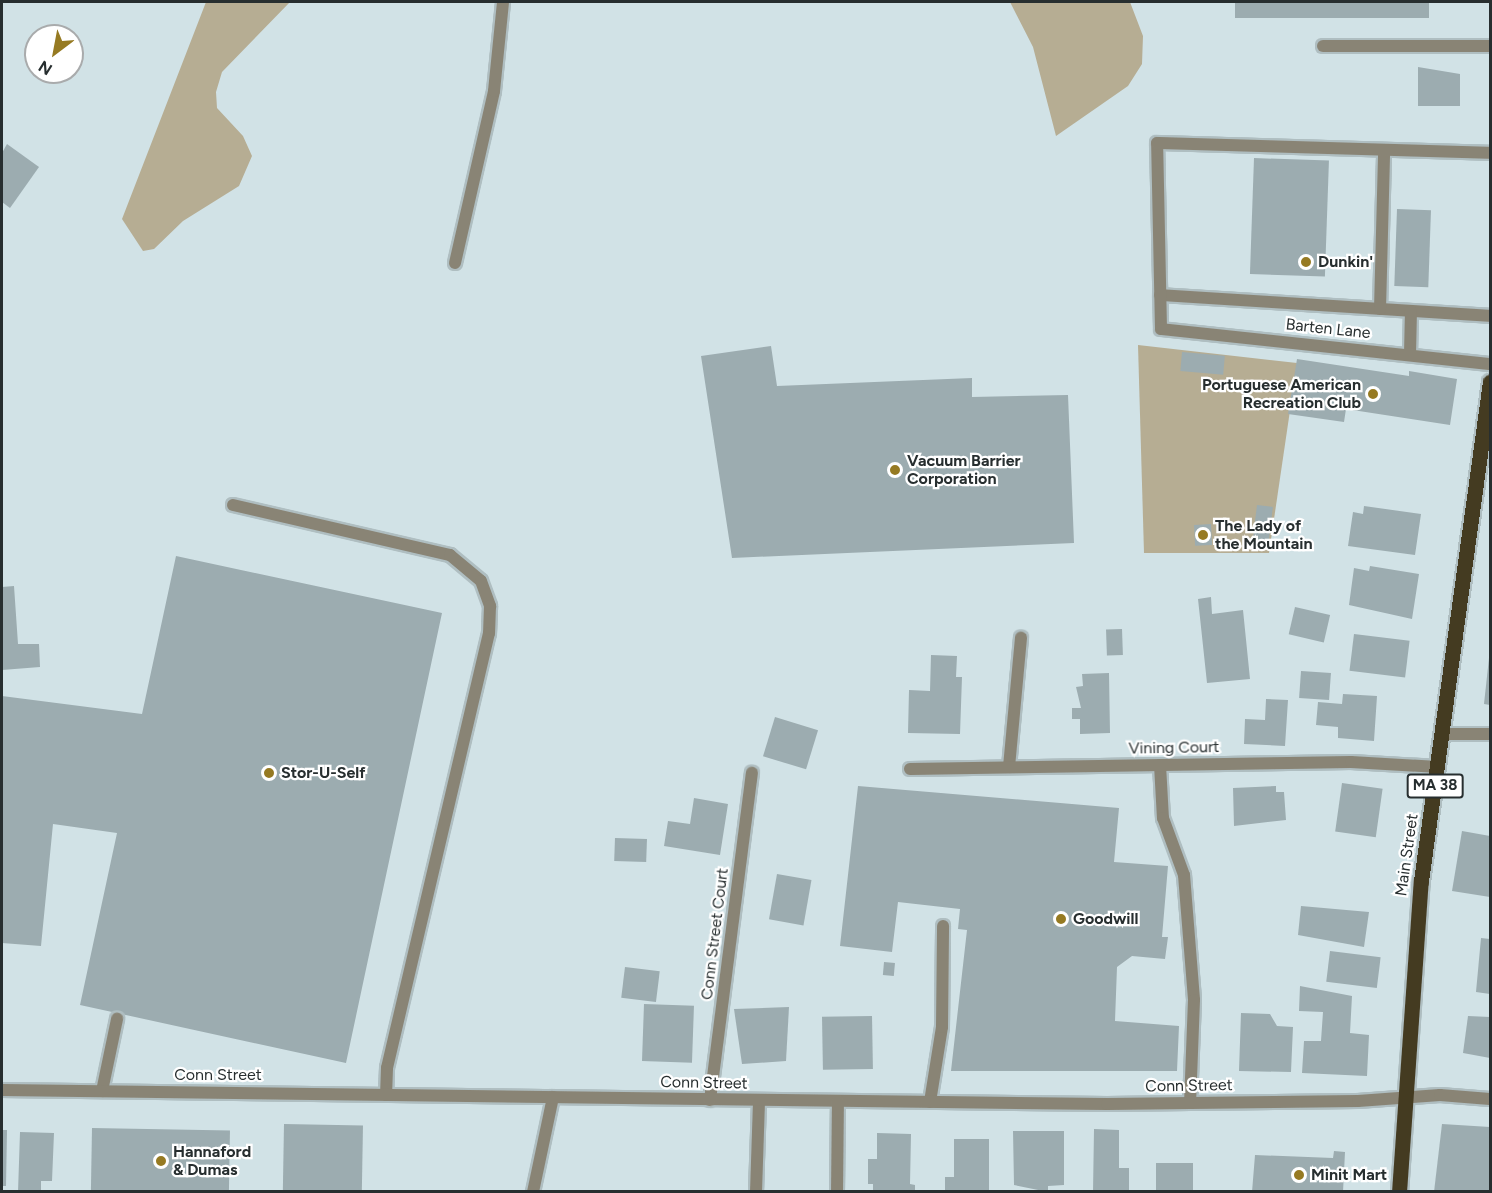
<!DOCTYPE html>
<style>
body{margin:0}
#map{position:relative;width:1492px;height:1193px;overflow:hidden;background:#d1e2e6;font-family:Figtree,sans-serif}
div>[style]{position:absolute}
.green>*{inset:0;background:#b6ad93}
.building>*{inset:0;background:#9cacb0;transform-origin:0 0}
.roads{filter:drop-shadow(2px 0 #afbec1) drop-shadow(-2px 0 #afbec1) drop-shadow(0 2px #afbec1) drop-shadow(0 -2px #afbec1)}
.lane>*{height:12px;margin:-6px;padding:0 6px;transform-origin:6px;border-radius:6px;background:#898475}
.street>*{height:12px;margin:-6px;padding:0 6px;transform-origin:6px;border-radius:6px;background:#898475}
.primary>*{height:15px;margin:-7.5px;padding:0 7.5px;transform-origin:7.5px;border-radius:7.5px;background:#443b21}
.dots>*{width:16px;height:16px;translate:-50% -50%;box-sizing:border-box;border:3px solid #fff;border-radius:50%}
span{translate:-50% -50%;white-space:nowrap;text-align:center;line-height:1.15;-webkit-text-stroke:4.5px #fff;paint-order:stroke}
.shield-label span{padding:2px 4px;background:#fff;border:2px solid;border-radius:4px;-webkit-text-stroke-width:0}
.shield-label{font-size:15px;color:#272e2f;font-weight:700}
.poi-label{font-size:16px;color:#272e2f;font-weight:700}
.left{translate:0 -50%;text-align:left}
.right{translate:-100% -50%;text-align:right}
.street-label{font-size:16px;color:#272e2f}
.frame{position:absolute;inset:0;border:3px solid #272e2f;pointer-events:none}
.north{position:absolute;left:24px;top:24px;width:60px;height:60px;box-sizing:border-box;background:#fff;border:2px solid #a9abac;border-radius:50%;rotate:212deg;font-size:16px;font-weight:700;line-height:24px;text-align:center;color:#272e2f}
.north::after{content:'';display:block;margin:auto;width:21px;height:27px;background:#967a22;clip-path:polygon(50% 0,100% 100%,50% 72%,0 100%)}
</style>
<div id="map">
<div class="green">
<div style="clip-path:polygon(206px 2px,290px 2px,222px 72px,216px 92px,217px 108px,243px 136px,252px 156px,239px 186px,183px 221px,154px 249px,143px 251px,122px 219px)"></div>
<div style="clip-path:polygon(1010px 2px,1130px 2px,1143px 36px,1142px 64px,1128px 86px,1056px 136px,1033px 47px)"></div>
<div style="clip-path:polygon(1138px 345px,1297px 363px,1269px 553px,1144px 553px)"></div>
</div>
<div class="building">
<div style="left:1235px;top:2px;width:194px;height:16px"></div>
<div style="clip-path:polygon(1418px 67px,1460px 74px,1460px 106px,1418px 106px)"></div>
<div style="clip-path:polygon(7px 144px,39px 167px,10px 208px,2px 202px,2px 153px)"></div>
<div style="left:1254px;top:158px;width:75px;height:116px;rotate:2deg"></div>
<div style="left:1397px;top:209px;width:34px;height:77px;rotate:2deg"></div>
<div style="clip-path:polygon(771px 346px,777px 386px,972px 378px,972px 397px,1068px 395px,1074px 543px,732px 558px,701px 356px)"></div>
<div style="left:1182px;top:352px;width:43px;height:19px;rotate:5deg"></div>
<div style="clip-path:polygon(1297px 359px,1409px 376px,1409px 371px,1457px 379px,1450px 425px,1346px 409px,1344px 422px,1288px 414px)"></div>
<div style="left:1257px;top:505px;width:16px;height:43px;rotate:7deg"></div>
<div style="clip-path:polygon(1364px 506px,1421px 514px,1415px 555px,1348px 546px,1353px 512px,1363px 514px)"></div>
<div style="left:1211px;top:524px;width:21px;height:17px;rotate:87deg"></div>
<div style="clip-path:polygon(176px 556px,442px 613px,346px 1063px,80px 1005px,117px 833px,53px 824px,41px 946px,2px 943px,2px 696px,142px 714px)"></div>
<div style="clip-path:polygon(1370px 566px,1419px 574px,1412px 619px,1349px 605px,1354px 568px,1369px 571px)"></div>
<div style="clip-path:polygon(14px 586px,18px 644px,39px 644px,40px 667px,2px 670px,2px 587px)"></div>
<div style="clip-path:polygon(1211px 597px,1212px 614px,1243px 610px,1250px 679px,1207px 683px,1198px 599px)"></div>
<div style="left:1295px;top:607px;width:36px;height:28px;rotate:13deg"></div>
<div style="left:1122px;top:629px;width:26px;height:16px;rotate:88deg"></div>
<div style="left:1354px;top:634px;width:56px;height:37px;rotate:7deg"></div>
<div style="clip-path:polygon(931px 655px,957px 656px,956px 677px,962px 677px,960px 734px,908px 733px,909px 690px,930px 691px)"></div>
<div style="clip-path:polygon(1489px 658px,1490px 658px,1490px 705px,1484px 704px)"></div>
<div style="left:1301px;top:671px;width:30px;height:27px;rotate:4deg"></div>
<div style="clip-path:polygon(1109px 673px,1110px 733px,1080px 734px,1080px 719px,1072px 719px,1072px 708px,1081px 708px,1076px 687px,1083px 686px,1082px 674px)"></div>
<div style="clip-path:polygon(1343px 694px,1377px 696px,1374px 741px,1338px 738px,1338px 727px,1316px 725px,1318px 702px,1342px 704px)"></div>
<div style="clip-path:polygon(1266px 699px,1288px 700px,1285px 746px,1244px 744px,1245px 719px,1265px 720px)"></div>
<div style="left:775px;top:717px;width:45px;height:41px;rotate:17deg"></div>
<div style="left:1342px;top:783px;width:41px;height:49px;rotate:8deg"></div>
<div style="clip-path:polygon(858px 786px,1119px 808px,1114px 862px,1168px 866px,1162px 937px,1168px 937px,1165px 959px,1132px 956px,1117px 967px,1115px 1021px,1179px 1026px,1177px 1071px,951px 1071px,967px 930px,958px 929px,960px 909px,898px 902px,892px 952px,840px 946px)"></div>
<div style="clip-path:polygon(1276px 786px,1276px 792px,1284px 792px,1286px 820px,1234px 826px,1233px 788px)"></div>
<div style="clip-path:polygon(694px 798px,728px 804px,720px 855px,664px 846px,668px 821px,690px 824px)"></div>
<div style="clip-path:polygon(1462px 831px,1490px 836px,1490px 897px,1452px 891px)"></div>
<div style="left:615px;top:838px;width:32px;height:23px;rotate:2deg"></div>
<div style="left:777px;top:874px;width:35px;height:46px;rotate:10deg"></div>
<div style="clip-path:polygon(1301px 906px,1369px 912px,1364px 947px,1298px 935px)"></div>
<div style="clip-path:polygon(1481px 938px,1490px 939px,1490px 994px,1476px 992px)"></div>
<div style="left:1330px;top:951px;width:51px;height:31px;rotate:7deg"></div>
<div style="left:884px;top:962px;width:11px;height:13px;rotate:5deg"></div>
<div style="left:625px;top:967px;width:35px;height:31px;rotate:7deg"></div>
<div style="clip-path:polygon(1300px 986px,1352px 996px,1350px 1033px,1369px 1035px,1367px 1076px,1302px 1073px,1304px 1041px,1321px 1041px,1323px 1012px,1299px 1011px)"></div>
<div style="left:644px;top:1004px;width:50px;height:57px;rotate:2deg"></div>
<div style="clip-path:polygon(789px 1007px,786px 1061px,742px 1064px,734px 1009px)"></div>
<div style="clip-path:polygon(1241px 1013px,1270px 1014px,1277px 1026px,1293px 1027px,1291px 1072px,1239px 1071px)"></div>
<div style="left:872px;top:1016px;width:53px;height:50px;rotate:89deg"></div>
<div style="clip-path:polygon(1468px 1016px,1490px 1017px,1490px 1058px,1463px 1053px)"></div>
<div style="left:284px;top:1124px;width:79px;height:68px;rotate:1deg"></div>
<div style="clip-path:polygon(1442px 1124px,1490px 1127px,1490px 1192px,1434px 1192px)"></div>
<div style="left:92px;top:1128px;width:138px;height:64px;rotate:1deg"></div>
<div style="clip-path:polygon(1094px 1129px,1119px 1130px,1119px 1168px,1129px 1168px,1129px 1192px,1093px 1192px)"></div>
<div style="clip-path:polygon(2px 1130px,7px 1130px,6px 1186px,2px 1186px)"></div>
<div style="clip-path:polygon(1013px 1131px,1064px 1131px,1064px 1185px,1048px 1186px,1048px 1192px,1014px 1185px)"></div>
<div style="clip-path:polygon(20px 1132px,54px 1133px,52px 1181px,41px 1181px,41px 1192px,18px 1192px)"></div>
<div style="clip-path:polygon(877px 1133px,911px 1134px,910px 1184px,915px 1185px,915px 1192px,873px 1192px,873px 1184px,868px 1184px,868px 1159px,877px 1159px)"></div>
<div style="clip-path:polygon(954px 1139px,989px 1139px,989px 1192px,945px 1192px,945px 1177px,954px 1177px)"></div>
<div style="clip-path:polygon(1334px 1151px,1345px 1152px,1343px 1192px,1252px 1192px,1255px 1155px,1333px 1158px)"></div>
<div style="left:1156px;top:1163px;width:37px;height:29px"></div>
</div>
<div class="roads">
<div class="lane">
<div style="left:1323px;top:46px;width:167px"></div>
<div style="left:455px;top:263px;width:176px;rotate:-77.2deg"></div>
<div style="left:494px;top:91px;width:89px;rotate:-84.2deg"></div>
<div style="left:1160px;top:295px;width:331px;rotate:3.6deg"></div>
<div style="left:1380px;top:309px;width:158px;rotate:-88.5deg"></div>
<div style="left:1161px;top:329px;width:186px;rotate:-91.2deg"></div>
<div style="left:1157px;top:143px;width:333px;rotate:1.7deg"></div>
<div style="left:1410px;top:354px;width:43px;rotate:-88.7deg"></div>
<div style="left:233px;top:505px;width:223px;rotate:13deg"></div>
<div style="left:450px;top:555px;width:40px;rotate:40deg"></div>
<div style="left:481px;top:581px;width:27px;rotate:70deg"></div>
<div style="left:490px;top:606px;width:27px;rotate:92deg"></div>
<div style="left:489px;top:633px;width:447px;rotate:103.2deg"></div>
<div style="left:387px;top:1068px;width:27px;rotate:92deg"></div>
<div style="left:1160px;top:765px;width:53px;rotate:86.8deg"></div>
<div style="left:1163px;top:818px;width:61px;rotate:69.8deg"></div>
<div style="left:1184px;top:875px;width:125px;rotate:85.4deg"></div>
<div style="left:1194px;top:1000px;width:103px;rotate:92.2deg"></div>
<div style="left:1009px;top:767px;width:130px;rotate:-84.7deg"></div>
<div style="left:102px;top:1091px;width:74px;rotate:-78.2deg"></div>
<div style="left:930px;top:1102px;width:76px;rotate:-80.9deg"></div>
<div style="left:942px;top:1027px;width:101px;rotate:-89.4deg"></div>
<div style="left:533px;top:1192px;width:97px;rotate:-78.1deg"></div>
<div style="left:756px;top:1192px;width:91px;rotate:-88.1deg"></div>
</div>
<div class="street">
<div style="left:1161px;top:329px;width:331px;rotate:6.1deg"></div>
<div style="left:1443px;top:734px;width:47px"></div>
<div style="left:910px;top:769px;width:441px;rotate:-0.9deg"></div>
<div style="left:1351px;top:762px;width:87px;rotate:3.3deg"></div>
<div style="left:2px;top:1090px;width:1105px;rotate:0.73deg"></div>
<div style="left:1107px;top:1104px;width:251px;rotate:-0.7deg"></div>
<div style="left:1358px;top:1101px;width:82px;rotate:-4.2deg"></div>
<div style="left:1440px;top:1095px;width:50px;rotate:4.6deg"></div>
<div style="left:710px;top:1100px;width:330px;rotate:-82.7deg"></div>
<div style="left:837px;top:1192px;width:91px;rotate:-89.4deg"></div>
</div>
<div class="primary">
<div style="left:1399px;top:1192px;width:312px;rotate:-86deg"></div>
<div style="left:1421px;top:881px;width:504px;rotate:-82.13deg"></div>
</div>
</div>
<div class="dots">
<div style="left:1306px;top:262px;background:#967a22"></div>
<div style="left:1373px;top:394px;background:#967a22"></div>
<div style="left:895px;top:470px;background:#967a22"></div>
<div style="left:1203px;top:535px;background:#967a22"></div>
<div style="left:269px;top:773px;background:#967a22"></div>
<div style="left:1061px;top:919px;background:#967a22"></div>
<div style="left:161px;top:1161px;background:#967a22"></div>
<div style="left:1299px;top:1175px;background:#967a22"></div>
</div>
<div class="shield-label">
<span style="left:1435px;top:786px">MA 38</span>
</div>
<div class="poi-label">
<span class="left" style="left:1318px;top:262px">Dunkin'</span>
<span class="right" style="left:1361px;top:394px">Portuguese American<br>Recreation Club</span>
<span class="left" style="left:907px;top:470px">Vacuum Barrier<br>Corporation</span>
<span class="left" style="left:1215px;top:535px">The Lady of<br>the Mountain</span>
<span class="left" style="left:281px;top:773px">Stor-U-Self</span>
<span class="left" style="left:1073px;top:919px">Goodwill</span>
<span class="left" style="left:173px;top:1161px">Hannaford<br>&amp; Dumas</span>
<span class="left" style="left:1311px;top:1175px">Minit Mart</span>
</div>
<div class="street-label">
<span style="left:1328px;top:329px;rotate:6deg">Barten Lane</span>
<span style="left:1174px;top:748px;rotate:-1deg">Vining Court</span>
<span style="left:1407px;top:855px;rotate:-82deg">Main Street</span>
<span style="left:715px;top:934px;rotate:-83deg">Conn Street Court</span>
<span style="left:218px;top:1075px">Conn Street</span>
<span style="left:704px;top:1083px;rotate:1deg">Conn Street</span>
<span style="left:1189px;top:1086px;rotate:-1deg">Conn Street</span>
</div>
<div class="frame"></div>
<div class="north">N</div>
</div>
